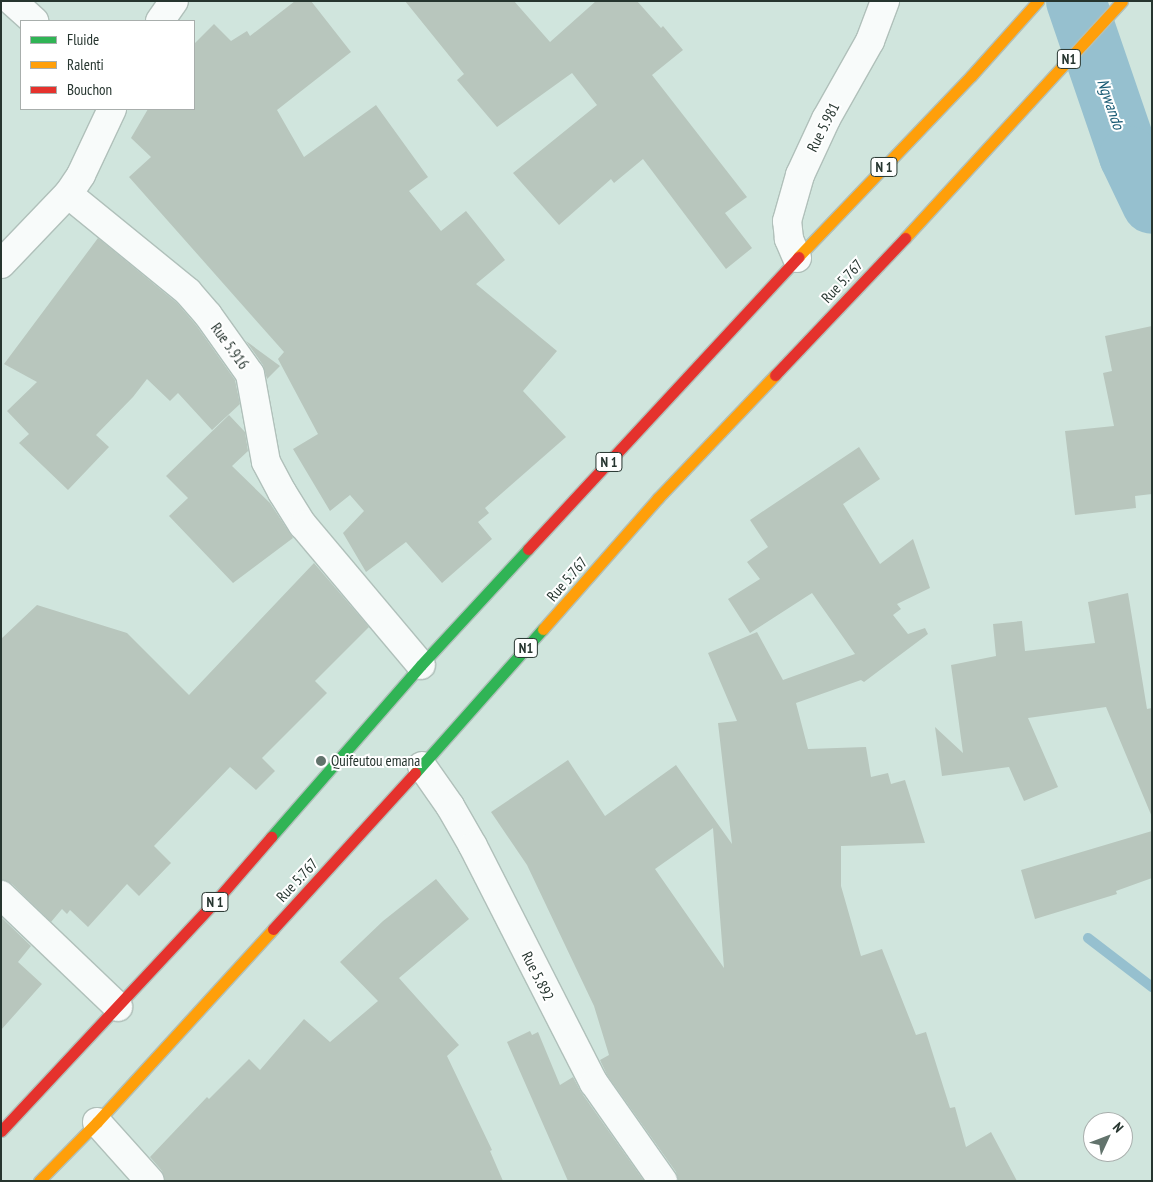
<!DOCTYPE html>
<style>
body{margin:0}
#map{position:relative;width:1153px;height:1182px;overflow:hidden;background:#d0e5dd;font-family:"PT Sans Narrow",sans-serif}
div>[style]{position:absolute}
.stream>*{height:10px;margin:-5px;padding:0 5px;transform-origin:5px;border-radius:5px;background:#96c0cf}
.river>*{height:60px;margin:-30px;padding:0 30px;transform-origin:30px;border-radius:30px;background:#96c0cf}
.building>*{inset:0;background:#b8c6bd}
.roads{filter:drop-shadow(1px 0 #b0c0ba) drop-shadow(-1px 0 #b0c0ba) drop-shadow(0 1px #b0c0ba) drop-shadow(0 -1px #b0c0ba)}
.street>*{height:28px;margin:-14px;padding:0 14px;transform-origin:14px;border-radius:14px;background:#f8fbfa}
.fast>*{height:11px;margin:-5.5px;padding:0 5.5px;transform-origin:5.5px;border-radius:5.5px;background:#30b455}
.slow>*{height:11px;margin:-5.5px;padding:0 5.5px;transform-origin:5.5px;border-radius:5.5px;background:#ff9f0a}
.jam>*{height:11px;margin:-5.5px;padding:0 5.5px;transform-origin:5.5px;border-radius:5.5px;background:#e5322d}
.dots>*{width:14px;height:14px;translate:-50% -50%;box-sizing:border-box;border:2px solid #fff;border-radius:50%}
span{translate:-50% -50%;white-space:nowrap;text-align:center;line-height:1.15;-webkit-text-stroke:4px #fff;paint-order:stroke}
.shield-label span{padding:1px 4px;background:#fff;border:1px solid;border-radius:4px;-webkit-text-stroke-width:0}
.shield-label{font-size:14px;color:#26352f;font-weight:700}
.street-label{font-size:15px;color:#26352f}
.poi-label{font-size:15px;color:#26352f}
.left{translate:0 -50%;text-align:left}
.water-label{font-size:16px;color:#185a74;font-style:italic}
.frame{position:absolute;inset:0;border:2px solid #26352f;pointer-events:none}
.legend{position:absolute;left:20px;top:20px;width:175px;height:90px;box-sizing:border-box;background:#fff;border:1px solid #a8aeac;margin:0;padding:6px 9px;list-style:none;font-size:15px;color:#26352f}
.legend li{display:flex;align-items:center;gap:10px;height:25px}
.legend b{width:25px;border:1px solid #a8aeac}
.north{position:absolute;left:1083px;top:1112px;width:50px;height:50px;box-sizing:border-box;background:#fff;border:1px solid #a8aeac;border-radius:50%;rotate:47deg;font-size:14px;font-weight:700;line-height:20px;text-align:center;color:#26352f}
.north::after{content:'';display:block;margin:auto;width:18px;height:22px;background:#62736c;clip-path:polygon(50% 0,100% 100%,50% 72%,0 100%)}
</style>
<div id="map">
<div class="stream">
<div style="left:1088px;top:938px;width:81px;rotate:37.4deg"></div>
</div>
<div class="river">
<div style="left:1076px;top:1px;width:164px;rotate:71.1deg"></div>
<div style="left:1129px;top:156px;width:53px;rotate:64.4deg"></div>
</div>
<div class="building">
<div style="clip-path:polygon(295px 1px,311px 1px,351px 52px,277px 110px,304px 157px,376px 105px,428px 177px,409px 191px,441px 231px,466px 211px,505px 260px,476px 284px,557px 351px,523px 391px,566px 437px,485px 508px,489px 513px,478px 522px,492px 539px,442px 583px,406px 542px,366px 572px,343px 533px,364px 511px,350px 495px,330px 511px,293px 449px,318px 434px,278px 359px,284px 352px,129px 177px,151px 157px,131px 138px,148px 109px,194px 109px,194px 44px,214px 24px,231px 41px,247px 31px,250px 36px)"></div>
<div style="clip-path:polygon(405px 1px,514px 1px,550px 42px,596px 1px,637px 1px,661px 28px,663px 26px,683px 50px,652px 75px,747px 197px,725px 213px,752px 248px,726px 269px,643px 159px,614px 183px,611px 179px,559px 225px,513px 173px,597px 105px,572px 73px,497px 127px,457px 80px,464px 74px)"></div>
<div style="clip-path:polygon(98px 238px,177px 303px,196px 325px,235px 380px,240px 404px,212px 430px,178px 393px,170px 401px,147px 379px,133px 397px,96px 435px,109px 447px,68px 490px,19px 443px,29px 434px,7px 411px,37px 382px,4px 364px)"></div>
<div style="clip-path:polygon(1152px 326px,1152px 494px,1135px 496px,1136px 508px,1075px 515px,1065px 431px,1114px 426px,1103px 373px,1112px 371px,1105px 336px)"></div>
<div style="clip-path:polygon(246px 341px,280px 366px,267px 379px,263px 365px)"></div>
<div style="clip-path:polygon(229px 415px,245px 432px,248px 451px,232px 466px,270px 503px,293px 538px,233px 583px,169px 516px,188px 498px,166px 476px)"></div>
<div style="clip-path:polygon(evenodd,859px 447px,880px 479px,843px 504px,880px 564px,913px 539px,930px 588px,897px 604px,901px 609px,893px 615px,908px 634px,925px 628px,928px 634px,864px 682px,861px 680px,796px 703px,808px 749px,866px 747px,871px 777px,888px 773px,891px 784px,905px 780px,925px 843px,841px 846px,841px 886px,861px 956px,882px 949px,916px 1035px,926px 1032px,950px 1108px,955px 1107px,966px 1147px,991px 1132px,1017px 1181px,678px 1181px,676px 1172px,607px 1075px,600px 1060px,609px 1055px,594px 1006px,527px 865px,491px 812px,568px 760px,605px 816px,676px 765px,732px 844px,718px 723px,737px 721px,708px 653px,757px 632px,783px 680px,855px 654px,812px 593px,750px 633px,728px 599px,760px 579px,747px 562px,768px 547px,750px 520px,859px 447px,713px 828px,724px 968px,655px 869px,713px 828px)"></div>
<div style="clip-path:polygon(314px 563px,369px 627px,315px 681px,327px 693px,262px 758px,275px 771px,256px 790px,230px 767px,154px 846px,171px 863px,139px 896px,127px 884px,88px 927px,70px 910px,67px 914px,62px 909px,51px 922px,12px 884px,1px 880px,1px 639px,37px 605px,127px 633px,189px 695px)"></div>
<div style="clip-path:polygon(1128px 593px,1147px 709px,1152px 708px,1152px 817px,1106px 707px,1028px 718px,1058px 787px,1024px 801px,1009px 767px,942px 776px,935px 727px,963px 753px,951px 665px,996px 656px,993px 624px,1022px 621px,1025px 651px,1095px 643px,1088px 602px)"></div>
<div style="clip-path:polygon(1152px 831px,1152px 878px,1116px 891px,1117px 894px,1035px 919px,1021px 870px)"></div>
<div style="clip-path:polygon(436px 879px,469px 919px,399px 978px,459px 1045px,447px 1056px,492px 1150px,490px 1151px,503px 1181px,165px 1181px,162px 1171px,150px 1157px,207px 1097px,209px 1099px,249px 1059px,260px 1070px,304px 1019px,330px 1042px,378px 1001px,340px 962px,383px 921px)"></div>
<div style="clip-path:polygon(1px 917px,31px 946px,18px 962px,42px 984px,1px 1030px)"></div>
<div style="clip-path:polygon(530px 1031px,532px 1035px,538px 1032px,560px 1085px,573px 1077px,581px 1092px,644px 1181px,568px 1181px,507px 1042px)"></div>
</div>
<div class="roads">
<div class="street">
<div style="left:12px;top:1px;width:30px;rotate:42deg"></div>
<div style="left:160px;top:21px;width:24px;rotate:-55deg"></div>
<div style="left:112px;top:109px;width:73px;rotate:115.2deg"></div>
<div style="left:81px;top:175px;width:23px;rotate:124deg"></div>
<div style="left:68px;top:194px;width:155px;rotate:39.2deg"></div>
<div style="left:188px;top:292px;width:30px;rotate:49deg"></div>
<div style="left:208px;top:315px;width:72px;rotate:54.6deg"></div>
<div style="left:250px;top:374px;width:89px;rotate:79.7deg"></div>
<div style="left:266px;top:462px;width:34px;rotate:62deg"></div>
<div style="left:282px;top:492px;width:39px;rotate:58deg"></div>
<div style="left:303px;top:525px;width:183px;rotate:49.9deg"></div>
<div style="left:797px;top:258px;width:21px;rotate:-113deg"></div>
<div style="left:789px;top:239px;width:18px;rotate:-96deg"></div>
<div style="left:787px;top:221px;width:48px;rotate:-74.2deg"></div>
<div style="left:800px;top:175px;width:62px;rotate:-65.1deg"></div>
<div style="left:826px;top:119px;width:90px;rotate:-60.6deg"></div>
<div style="left:870px;top:41px;width:43px;rotate:-69.4deg"></div>
<div style="left:1px;top:264px;width:97px;rotate:-46.3deg"></div>
<div style="left:422px;top:766px;width:49px;rotate:55deg"></div>
<div style="left:450px;top:806px;width:46px;rotate:60.1deg"></div>
<div style="left:473px;top:846px;width:266px;rotate:63deg"></div>
<div style="left:594px;top:1083px;width:120px;rotate:54.9deg"></div>
<div style="left:1px;top:895px;width:162px;rotate:43.7deg"></div>
<div style="left:97px;top:1122px;width:79px;rotate:48.1deg"></div>
</div>
<div class="fast">
<div style="left:415px;top:773px;width:193px;rotate:-48.4deg"></div>
<div style="left:271px;top:837px;width:228px;rotate:-48.9deg"></div>
<div style="left:421px;top:665px;width:158px;rotate:-47.3deg"></div>
</div>
<div class="slow">
<div style="left:905px;top:238px;width:321px;rotate:-47.5deg"></div>
<div style="left:798px;top:257px;width:250px;rotate:-46.3deg"></div>
<div style="left:971px;top:76px;width:101px;rotate:-48.2deg"></div>
<div style="left:543px;top:629px;width:174px;rotate:-48.7deg"></div>
<div style="left:658px;top:498px;width:170px;rotate:-46.4deg"></div>
<div style="left:39px;top:1181px;width:83px;rotate:-45.5deg"></div>
<div style="left:97px;top:1122px;width:261px;rotate:-47.6deg"></div>
</div>
<div class="jam">
<div style="left:775px;top:375px;width:189px;rotate:-46.5deg"></div>
<div style="left:528px;top:549px;width:398px;rotate:-47.2deg"></div>
<div style="left:273px;top:929px;width:211px;rotate:-47.7deg"></div>
<div style="left:1px;top:1131px;width:311px;rotate:-47deg"></div>
<div style="left:213px;top:904px;width:89px;rotate:-49.1deg"></div>
</div>
</div>
<div class="dots">
<div style="left:321px;top:761px;background:#62736c"></div>
</div>
<div class="shield-label">
<span style="left:1069px;top:59px">N1</span>
<span style="left:884px;top:167px">N 1</span>
<span style="left:609px;top:462px">N 1</span>
<span style="left:526px;top:648px">N1</span>
<span style="left:215px;top:902px">N 1</span>
</div>
<div class="street-label">
<span style="left:823px;top:127px;rotate:-63deg">Rue 5.981</span>
<span style="left:842px;top:281px;rotate:-47deg">Rue 5.767</span>
<span style="left:230px;top:346px;rotate:54deg">Rue 5.916</span>
<span style="left:567px;top:579px;rotate:-49deg">Rue 5.767</span>
<span style="left:297px;top:880px;rotate:-47deg">Rue 5.767</span>
<span style="left:538px;top:976px;rotate:63deg">Rue 5.892</span>
</div>
<div class="poi-label">
<span class="left" style="left:331px;top:761px">Quifeutou emana</span>
</div>
<div class="water-label">
<span style="left:1111px;top:104px;rotate:71deg">Ngwando</span>
</div>
<div class="frame"></div>
<ul class="legend">
<li><b style="height:6px;background:#30b455"></b>Fluide</li>
<li><b style="height:6px;background:#ff9f0a"></b>Ralenti</li>
<li><b style="height:6px;background:#e5322d"></b>Bouchon</li>
</ul>
<div class="north">N</div>
</div>
